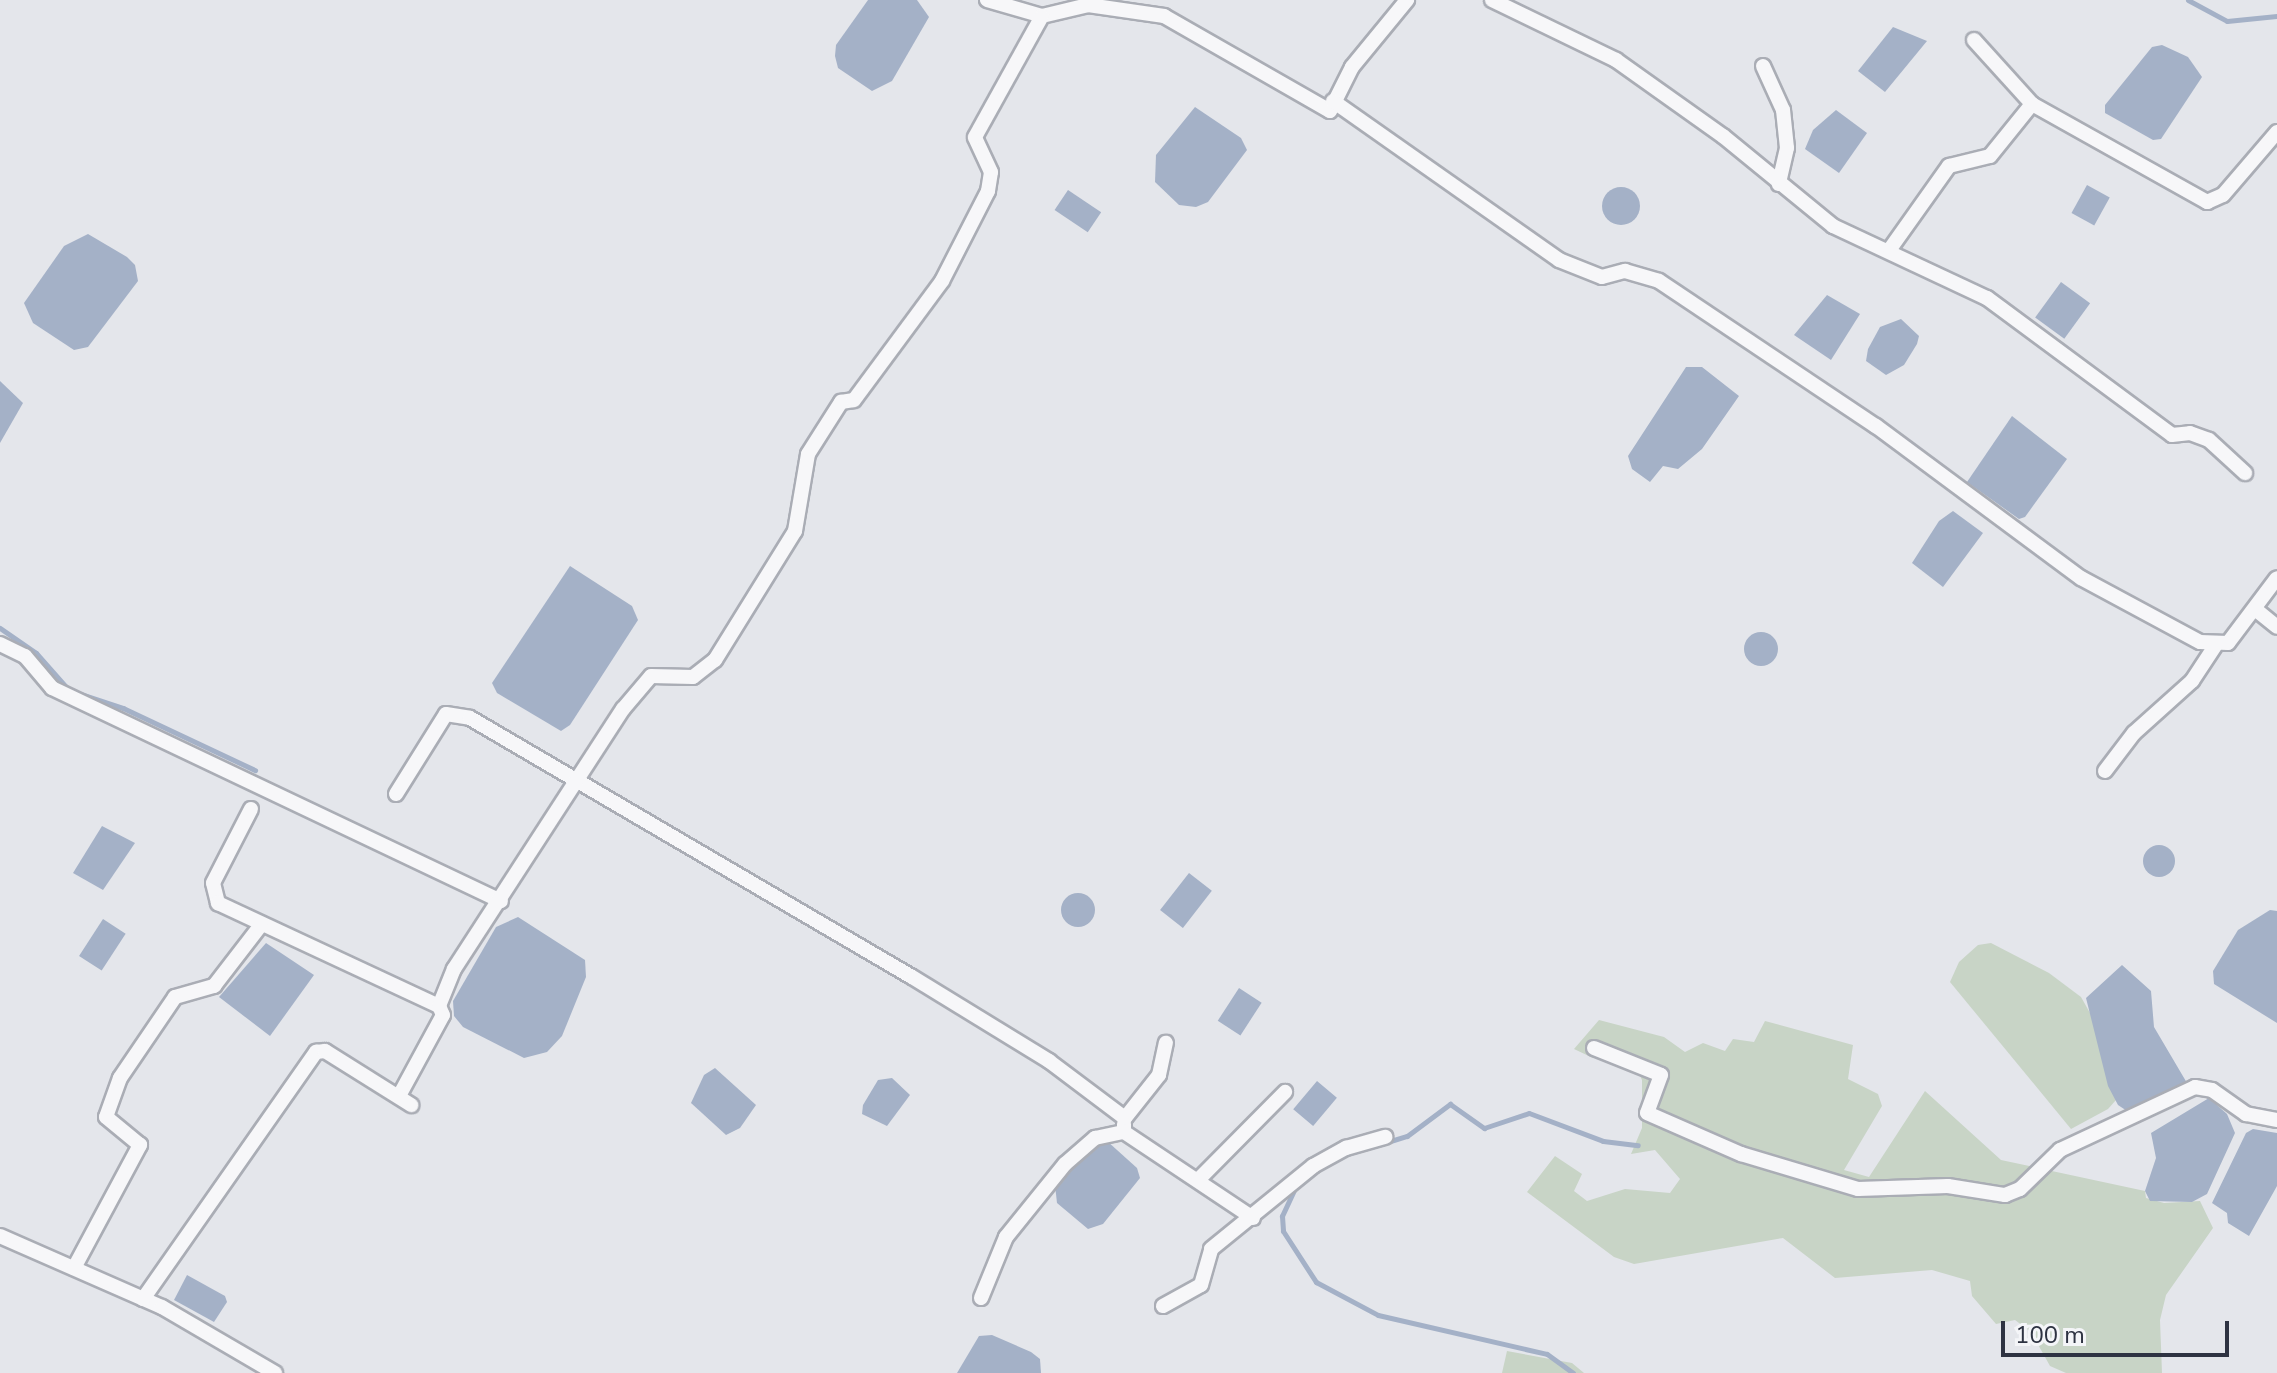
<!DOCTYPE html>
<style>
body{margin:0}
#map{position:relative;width:2277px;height:1373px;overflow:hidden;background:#e4e6eb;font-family:"Nunito Sans",sans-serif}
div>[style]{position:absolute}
.green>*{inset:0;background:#c8d4c6}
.water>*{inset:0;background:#a4b1c7;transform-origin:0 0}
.round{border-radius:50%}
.stream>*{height:5px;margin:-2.5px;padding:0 2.5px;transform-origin:2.5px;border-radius:2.5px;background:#a4b1c7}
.roads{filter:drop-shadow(2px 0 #aaadb5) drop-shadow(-2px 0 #aaadb5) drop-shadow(0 2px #aaadb5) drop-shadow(0 -2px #aaadb5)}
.street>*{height:14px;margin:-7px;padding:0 7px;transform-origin:7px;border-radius:7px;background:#f7f7f9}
span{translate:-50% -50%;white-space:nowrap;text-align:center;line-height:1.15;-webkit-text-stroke:8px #f4f5f8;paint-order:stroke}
.scale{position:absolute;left:2001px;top:1321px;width:228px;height:36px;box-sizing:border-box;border:4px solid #2e3342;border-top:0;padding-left:10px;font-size:24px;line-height:28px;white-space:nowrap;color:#2e3342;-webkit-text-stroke:6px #f4f5f8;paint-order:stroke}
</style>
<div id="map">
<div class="green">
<div style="clip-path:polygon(1991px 943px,2049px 973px,2081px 997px,2094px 1020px,2116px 1100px,2108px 1109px,2071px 1129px,1950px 982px,1959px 962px,1978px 945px)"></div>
<div style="clip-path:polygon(1599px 1020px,1664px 1037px,1685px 1052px,1703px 1043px,1725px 1051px,1733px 1039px,1754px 1042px,1765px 1021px,1853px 1045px,1848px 1079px,1878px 1094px,1882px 1106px,1844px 1170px,1869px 1177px,1925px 1091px,2001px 1160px,2145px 1191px,2146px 1198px,2164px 1203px,2200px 1201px,2213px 1228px,2166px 1295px,2160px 1320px,2162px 1373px,2066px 1373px,2050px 1366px,2031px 1332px,2015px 1320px,1996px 1324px,1972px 1296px,1970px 1281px,1932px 1270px,1835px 1278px,1783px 1238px,1634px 1264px,1614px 1257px,1527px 1192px,1555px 1156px,1582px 1174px,1574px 1191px,1587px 1201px,1625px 1189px,1670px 1193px,1680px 1179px,1655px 1150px,1631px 1154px,1642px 1128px,1642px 1080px,1629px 1052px,1593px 1058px,1574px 1049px)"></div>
<div style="clip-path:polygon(1507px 1351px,1572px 1363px,1584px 1373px,1502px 1373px)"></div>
</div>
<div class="water">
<div style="clip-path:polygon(868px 0,917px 0,929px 17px,892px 81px,872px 91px,838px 68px,835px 56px,836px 45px)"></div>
<div style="clip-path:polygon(1893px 27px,1927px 41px,1885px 92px,1858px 71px)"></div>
<div style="clip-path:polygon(2162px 45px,2188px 57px,2202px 77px,2161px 139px,2153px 140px,2105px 113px,2105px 105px,2152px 47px)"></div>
<div style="clip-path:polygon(1195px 107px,1241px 138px,1247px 150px,1208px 202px,1196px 207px,1179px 205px,1155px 182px,1156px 155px)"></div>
<div style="clip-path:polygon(1836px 110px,1867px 133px,1839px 173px,1805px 149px,1813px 130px)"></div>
<div style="left:2087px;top:185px;width:26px;height:32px;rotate:29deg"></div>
<div class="round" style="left:1602px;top:187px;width:38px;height:38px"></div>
<div style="left:1068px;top:190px;width:40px;height:24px;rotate:34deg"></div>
<div style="clip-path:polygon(88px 234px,127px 257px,135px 265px,138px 281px,88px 347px,74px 350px,33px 323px,24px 303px,64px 246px)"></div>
<div style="left:2061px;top:282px;width:36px;height:44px;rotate:36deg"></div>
<div style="clip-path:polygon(1827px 295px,1860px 314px,1831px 360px,1794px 335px)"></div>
<div style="clip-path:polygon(1901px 319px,1919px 336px,1917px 344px,1904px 365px,1886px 375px,1866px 361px,1868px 349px,1880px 327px)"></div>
<div style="clip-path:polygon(1686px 367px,1702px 367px,1739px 396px,1702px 449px,1678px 469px,1663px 466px,1650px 482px,1632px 469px,1628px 456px)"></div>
<div style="clip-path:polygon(0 381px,23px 403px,0 443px)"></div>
<div style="clip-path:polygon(2012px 416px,2067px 459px,2025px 517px,2019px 519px,1967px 482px)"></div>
<div style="clip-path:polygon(1953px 511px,1983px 533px,1943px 587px,1912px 563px,1939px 521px)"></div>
<div style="clip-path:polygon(570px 566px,632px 606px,638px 620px,570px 725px,561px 731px,497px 693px,492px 683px)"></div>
<div class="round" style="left:1744px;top:632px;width:34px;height:34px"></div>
<div style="clip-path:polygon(102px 826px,135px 843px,103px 890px,73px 873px)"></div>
<div class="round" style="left:2143px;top:845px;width:32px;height:32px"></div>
<div style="left:1189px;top:873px;width:29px;height:47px;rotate:38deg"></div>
<div class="round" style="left:1061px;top:893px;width:34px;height:34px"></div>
<div style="clip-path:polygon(2270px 910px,2277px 911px,2277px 1023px,2214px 984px,2213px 971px,2238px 930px)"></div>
<div style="clip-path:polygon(518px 917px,585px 960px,586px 977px,562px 1036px,547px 1052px,524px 1058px,463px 1027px,454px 1016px,453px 1001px,496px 927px)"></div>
<div style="left:103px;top:919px;width:27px;height:44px;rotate:33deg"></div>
<div style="clip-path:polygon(266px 943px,314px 975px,270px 1036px,219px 997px)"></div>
<div style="clip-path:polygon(2122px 965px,2151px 991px,2154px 1027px,2187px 1083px,2130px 1113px,2118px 1105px,2108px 1086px,2086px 998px)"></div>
<div style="left:1239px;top:988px;width:27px;height:39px;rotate:33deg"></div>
<div style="clip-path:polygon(715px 1068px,756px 1105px,740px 1128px,726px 1135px,691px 1103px,704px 1075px)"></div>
<div style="clip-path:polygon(892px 1078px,910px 1095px,887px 1126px,862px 1114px,863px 1105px,878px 1080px)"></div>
<div style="left:1317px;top:1081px;width:26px;height:37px;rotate:40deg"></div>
<div style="clip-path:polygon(2209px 1098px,2227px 1114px,2235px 1133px,2207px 1194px,2192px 1202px,2150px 1201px,2145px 1191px,2156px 1158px,2151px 1133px)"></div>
<div style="clip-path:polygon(2253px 1129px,2277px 1133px,2277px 1186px,2249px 1236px,2228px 1223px,2227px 1213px,2212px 1203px,2246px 1133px)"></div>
<div style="clip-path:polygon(1107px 1141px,1137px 1168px,1140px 1178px,1103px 1224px,1088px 1229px,1057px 1203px,1055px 1185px,1086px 1153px)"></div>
<div style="clip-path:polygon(187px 1275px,225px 1296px,227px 1302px,214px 1322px,174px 1300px)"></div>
<div style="clip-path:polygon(992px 1335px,1031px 1352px,1040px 1359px,1041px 1373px,957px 1373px,979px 1336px)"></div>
</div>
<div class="stream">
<div style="left:2188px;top:0;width:44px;rotate:28.3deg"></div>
<div style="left:2227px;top:21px;width:50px;rotate:-5.7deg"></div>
<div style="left:0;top:628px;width:44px;rotate:34.8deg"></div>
<div style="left:36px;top:653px;width:47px;rotate:48.5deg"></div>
<div style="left:75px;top:692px;width:51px;rotate:18.4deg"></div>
<div style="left:123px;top:708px;width:146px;rotate:25.2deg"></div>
<div style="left:1384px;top:1143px;width:24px;rotate:-17deg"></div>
<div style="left:1407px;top:1136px;width:54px;rotate:-36.7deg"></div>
<div style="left:1450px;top:1104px;width:42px;rotate:35.2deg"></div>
<div style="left:1484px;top:1128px;width:47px;rotate:-18.4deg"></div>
<div style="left:1529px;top:1113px;width:79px;rotate:20.7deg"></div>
<div style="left:1603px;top:1141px;width:35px;rotate:7deg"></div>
<div style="left:1295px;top:1188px;width:31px;rotate:115deg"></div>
<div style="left:1282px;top:1216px;width:15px;rotate:86deg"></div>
<div style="left:1283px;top:1231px;width:61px;rotate:57.1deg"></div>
<div style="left:1316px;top:1282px;width:70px;rotate:28deg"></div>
<div style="left:1378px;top:1315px;width:173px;rotate:13deg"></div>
<div style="left:1547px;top:1354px;width:32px;rotate:36deg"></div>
</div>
<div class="roads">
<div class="street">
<div style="left:987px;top:0;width:57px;rotate:16.2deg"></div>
<div style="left:1042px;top:16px;width:47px;rotate:-13.4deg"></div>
<div style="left:1088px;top:5px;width:77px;rotate:8.2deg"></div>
<div style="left:1164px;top:16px;width:191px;rotate:29.8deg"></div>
<div style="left:1330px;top:111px;width:49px;rotate:-63.4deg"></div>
<div style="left:1352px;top:67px;width:87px;rotate:-50.6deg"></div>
<div style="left:1492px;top:0;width:138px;rotate:25.8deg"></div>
<div style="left:1616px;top:60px;width:131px;rotate:35.4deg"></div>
<div style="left:1723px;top:136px;width:142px;rotate:39.3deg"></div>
<div style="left:1833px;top:226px;width:170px;rotate:25.1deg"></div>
<div style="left:1987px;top:298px;width:230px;rotate:36.5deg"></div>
<div style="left:2172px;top:435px;width:18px;rotate:-6deg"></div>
<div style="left:2190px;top:433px;width:20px;rotate:20deg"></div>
<div style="left:2209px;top:440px;width:49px;rotate:42.5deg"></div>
<div style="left:1974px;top:40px;width:86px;rotate:47.8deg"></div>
<div style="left:2032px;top:104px;width:201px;rotate:29.2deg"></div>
<div style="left:2207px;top:202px;width:17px;rotate:-24deg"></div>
<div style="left:2223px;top:195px;width:83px;rotate:-49.4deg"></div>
<div style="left:1763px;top:66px;width:48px;rotate:65.6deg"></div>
<div style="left:1783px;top:110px;width:38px;rotate:84deg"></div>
<div style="left:1787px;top:148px;width:37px;rotate:103deg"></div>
<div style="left:1333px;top:101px;width:276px;rotate:35.1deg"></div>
<div style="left:1559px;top:260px;width:46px;rotate:21.6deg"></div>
<div style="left:1602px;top:277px;width:24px;rotate:-15deg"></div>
<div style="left:1625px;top:271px;width:35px;rotate:16deg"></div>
<div style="left:1659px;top:281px;width:261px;rotate:33.8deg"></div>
<div style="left:1876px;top:426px;width:255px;rotate:36.6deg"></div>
<div style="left:2081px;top:578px;width:135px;rotate:28.3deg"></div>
<div style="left:2200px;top:642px;width:28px;rotate:2deg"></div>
<div style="left:2228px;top:643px;width:81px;rotate:-53deg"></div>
<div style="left:1890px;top:249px;width:102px;rotate:-54.6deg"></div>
<div style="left:1949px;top:166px;width:42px;rotate:-13.7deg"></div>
<div style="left:1990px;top:156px;width:67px;rotate:-51.1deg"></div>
<div style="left:2255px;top:609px;width:28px;rotate:39deg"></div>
<div style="left:0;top:644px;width:28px;rotate:26deg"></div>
<div style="left:25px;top:656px;width:42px;rotate:49.8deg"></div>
<div style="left:52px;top:688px;width:497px;rotate:25.4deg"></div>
<div style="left:2105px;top:771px;width:48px;rotate:-52.7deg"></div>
<div style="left:2134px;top:733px;width:78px;rotate:-41.9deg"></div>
<div style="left:2192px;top:681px;width:42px;rotate:-56.7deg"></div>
<div style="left:396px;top:794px;width:94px;rotate:-58deg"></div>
<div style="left:446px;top:714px;width:24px;rotate:9deg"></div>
<div style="left:470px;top:718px;width:512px;rotate:30.37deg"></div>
<div style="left:912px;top:977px;width:161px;rotate:31.5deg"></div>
<div style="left:1049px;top:1061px;width:95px;rotate:36.9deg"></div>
<div style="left:1125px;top:1118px;width:55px;rotate:-51.7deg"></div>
<div style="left:1159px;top:1075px;width:33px;rotate:-78deg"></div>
<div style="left:251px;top:809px;width:83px;rotate:117.2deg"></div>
<div style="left:213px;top:883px;width:21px;rotate:76deg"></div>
<div style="left:218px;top:903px;width:244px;rotate:25deg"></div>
<div style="left:1594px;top:1048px;width:72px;rotate:21.9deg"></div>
<div style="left:1661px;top:1075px;width:40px;rotate:110.2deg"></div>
<div style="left:1647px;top:1113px;width:103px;rotate:23.6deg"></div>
<div style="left:1741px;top:1154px;width:122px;rotate:16.7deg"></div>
<div style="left:1858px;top:1189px;width:90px;rotate:-1.9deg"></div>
<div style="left:1948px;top:1186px;width:58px;rotate:9deg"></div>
<div style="left:2005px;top:1195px;width:16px;rotate:-22deg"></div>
<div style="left:2020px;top:1189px;width:56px;rotate:-44.3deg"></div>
<div style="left:2060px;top:1150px;width:149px;rotate:-25deg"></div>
<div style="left:2195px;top:1087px;width:17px;rotate:10deg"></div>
<div style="left:2212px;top:1090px;width:42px;rotate:35.2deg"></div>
<div style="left:2246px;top:1114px;width:32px;rotate:11deg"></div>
<div style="left:399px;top:1096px;width:92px;rotate:-61.5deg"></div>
<div style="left:443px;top:1015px;width:10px;rotate:-114deg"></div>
<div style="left:439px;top:1006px;width:40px;rotate:-68deg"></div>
<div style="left:454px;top:969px;width:310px;rotate:-57deg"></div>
<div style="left:623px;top:709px;width:43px;rotate:-49.7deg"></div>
<div style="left:651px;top:676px;width:42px;rotate:1.4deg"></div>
<div style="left:693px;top:677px;width:28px;rotate:-38deg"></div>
<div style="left:715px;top:660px;width:152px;rotate:-58.2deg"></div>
<div style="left:795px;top:531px;width:78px;rotate:-80.4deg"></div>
<div style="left:808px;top:454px;width:62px;rotate:-57.6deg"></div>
<div style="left:841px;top:402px;width:13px;rotate:-9deg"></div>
<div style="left:854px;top:400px;width:148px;rotate:-53.5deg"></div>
<div style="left:942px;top:281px;width:101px;rotate:-62.9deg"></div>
<div style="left:988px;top:191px;width:19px;rotate:-81deg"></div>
<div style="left:991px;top:172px;width:38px;rotate:-115deg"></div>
<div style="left:975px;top:137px;width:138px;rotate:-61deg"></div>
<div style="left:1124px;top:1124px;width:8px;rotate:90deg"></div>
<div style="left:1124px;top:1132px;width:155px;rotate:33.7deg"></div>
<div style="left:1198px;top:1180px;width:124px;rotate:-45.3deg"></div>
<div style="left:0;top:1236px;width:177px;rotate:23.7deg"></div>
<div style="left:162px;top:1307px;width:131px;rotate:30.3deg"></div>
<div style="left:74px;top:1268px;width:140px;rotate:-61.8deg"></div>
<div style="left:140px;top:1145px;width:44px;rotate:-140.5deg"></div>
<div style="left:106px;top:1117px;width:41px;rotate:-70.3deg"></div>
<div style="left:120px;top:1078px;width:98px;rotate:-55.8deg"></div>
<div style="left:175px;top:997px;width:41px;rotate:-15.8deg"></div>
<div style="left:214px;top:986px;width:77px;rotate:-52.4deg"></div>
<div style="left:981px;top:1298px;width:66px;rotate:-67.7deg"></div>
<div style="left:1006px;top:1237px;width:94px;rotate:-51.1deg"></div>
<div style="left:1065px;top:1164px;width:40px;rotate:-41deg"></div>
<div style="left:1095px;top:1138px;width:30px;rotate:-12deg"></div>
<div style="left:143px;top:1299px;width:302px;rotate:-55deg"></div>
<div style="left:316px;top:1052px;width:9px;rotate:-6deg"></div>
<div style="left:325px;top:1051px;width:102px;rotate:32.1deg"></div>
<div style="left:1163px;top:1306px;width:43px;rotate:-28.9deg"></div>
<div style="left:1201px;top:1285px;width:37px;rotate:-74deg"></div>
<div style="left:1211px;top:1249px;width:132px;rotate:-39.1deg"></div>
<div style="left:1313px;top:1166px;width:38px;rotate:-29deg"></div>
<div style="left:1346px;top:1148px;width:41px;rotate:-15.8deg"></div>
</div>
</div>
<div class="scale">100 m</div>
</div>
